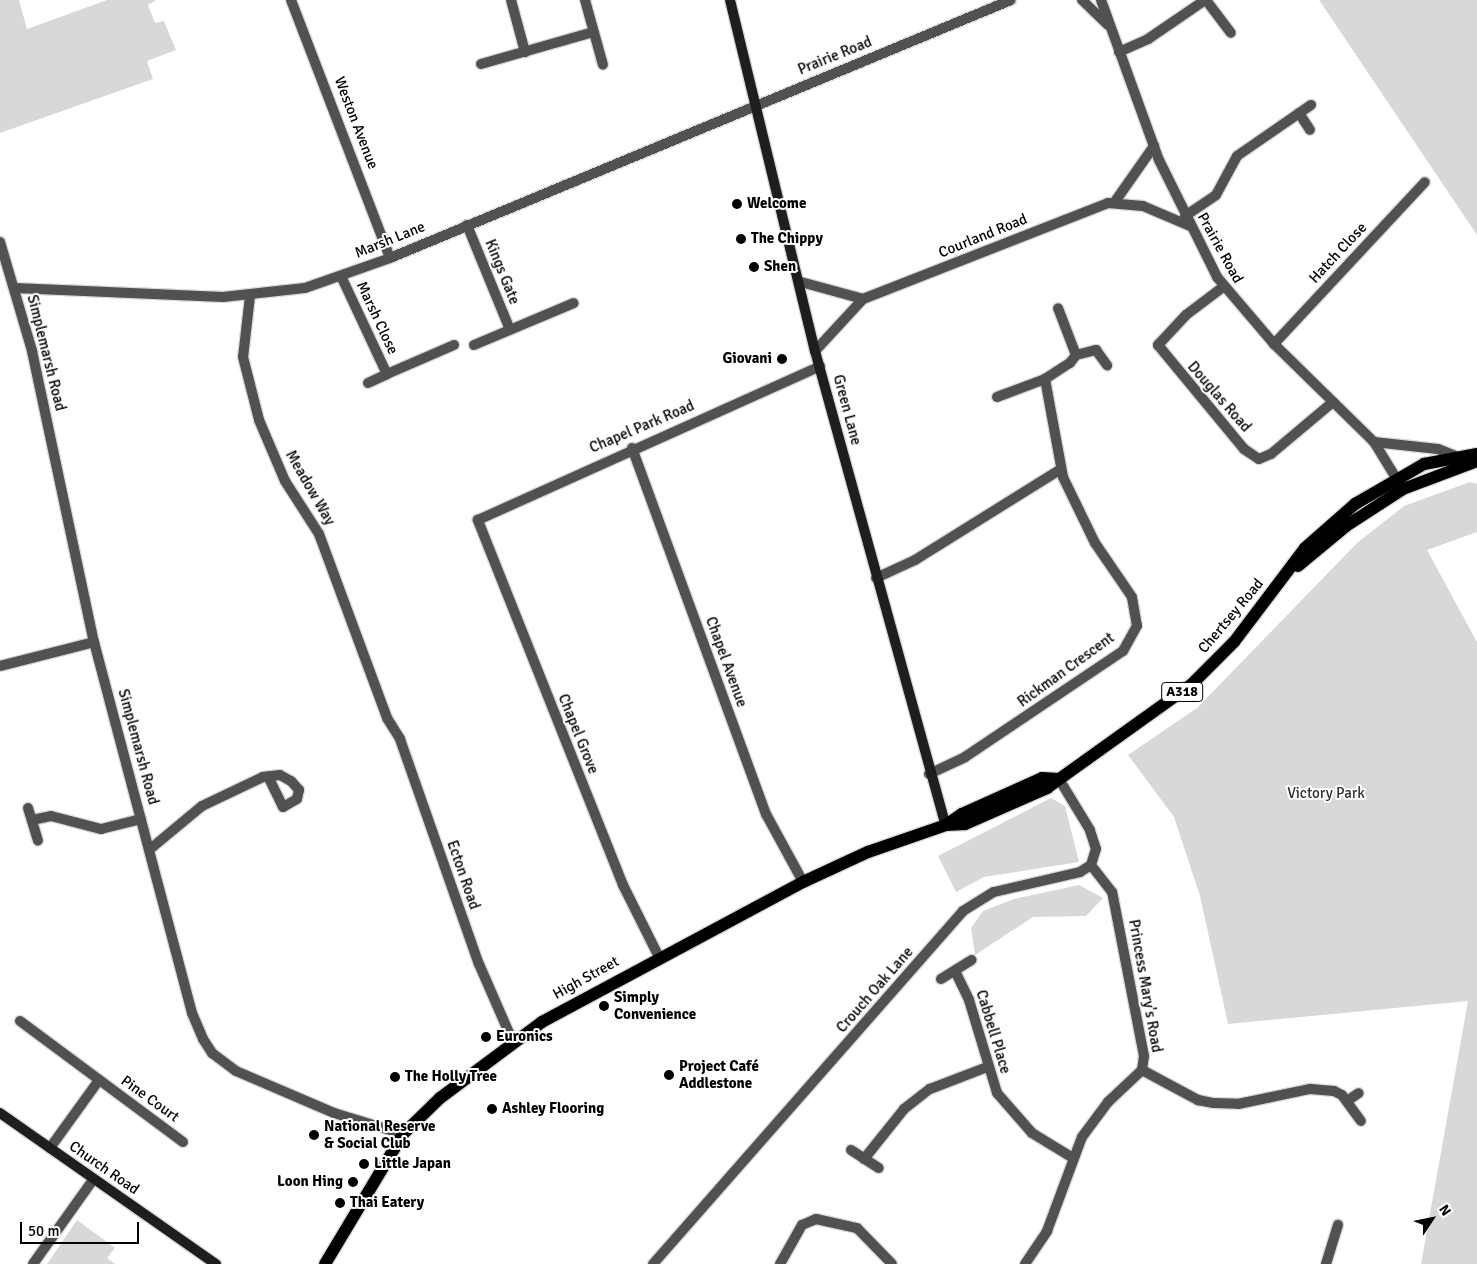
<!DOCTYPE html>
<meta charset="utf-8">
<style>
body{margin:0}
#map{position:relative;width:1477px;height:1264px;overflow:hidden;background:#fff;font-family:Signika,sans-serif}
div>[style]{position:absolute}
.green>*{inset:0;background:#d8d8d8}
.roads{filter:drop-shadow(1px 0 #dbdbdb) drop-shadow(-1px 0 #dbdbdb) drop-shadow(0 1px #dbdbdb) drop-shadow(0 -1px #dbdbdb)}
.street>*{height:10px;margin:-5px;padding:0 5px;transform-origin:5px;border-radius:5px;background:#515151}
.secondary>*{height:10px;margin:-5px;padding:0 5px;transform-origin:5px;border-radius:5px;background:#1e1e1e}
.primary>*{height:12px;margin:-6px;padding:0 6px;transform-origin:6px;border-radius:6px;background:#000}
.dots>*{width:14px;height:14px;translate:-50% -50%;box-sizing:border-box;border:2px solid #fff;border-radius:50%}
span{translate:-50% -50%;white-space:nowrap;text-align:center;line-height:1.15;-webkit-text-stroke:4px #fff;paint-order:stroke}
.shield-label span{padding:1px 4px;background:#fff;border:1px solid;border-radius:4px;-webkit-text-stroke-width:0}
.shield-label{font-size:14px;color:#000;font-weight:700}
.street-label{font-size:15px;color:#000}
.poi-label{font-size:15px;color:#000;font-weight:700}
.left{translate:0 -50%;text-align:left}
.right{translate:-100% -50%;text-align:right}
.park-label{font-size:15px;color:#2f2f2f}
.north{position:absolute;left:1407px;top:1194px;width:50px;height:50px;-webkit-text-stroke:4px #fff;paint-order:stroke;rotate:56deg;font-size:14px;font-weight:700;line-height:20px;text-align:center;color:#000}
.north::after{content:'';display:block;margin:auto;width:18px;height:22px;background:#000;clip-path:polygon(50% 0,100% 100%,50% 72%,0 100%)}
.scale{position:absolute;left:20px;top:1222px;width:119px;height:22px;box-sizing:border-box;border:2px solid #000;border-top:0;padding-left:6px;font-size:15px;line-height:18px;white-space:nowrap;color:#000;-webkit-text-stroke:4px #fff;paint-order:stroke}
</style>
<div id="map">
<div class="green">
<div style="clip-path:polygon(0 0,19px 0,27px 29px,107px 0,156px 0,148px 5px,155px 23px,164px 21px,176px 50px,147px 61px,153px 79px,0 133px)"></div>
<div style="clip-path:polygon(1319px 0,1477px 0,1477px 235px)"></div>
<div style="clip-path:polygon(1470px 482px,1477px 484px,1477px 532px,1427px 550px,1477px 642px,1477px 1264px,1421px 1264px,1468px 1001px,1228px 1024px,1200px 896px,1174px 817px,1128px 755px,1197px 708px,1357px 543px,1404px 506px)"></div>
<div style="clip-path:polygon(1051px 798px,1065px 806px,1079px 862px,984px 877px,956px 892px,938px 856px)"></div>
<div style="clip-path:polygon(1079px 885px,1103px 898px,1086px 916px,1033px 917px,975px 955px,971px 928px,983px 911px,1014px 899px)"></div>
<div style="clip-path:polygon(77px 1220px,115px 1248px,107px 1258px,115px 1264px,47px 1264px)"></div>
</div>
<div class="roads">
<div class="street">
<div style="left:291px;top:0;width:276px;rotate:69deg"></div>
<div style="left:511px;top:0;width:54px;rotate:74.9deg"></div>
<div style="left:585px;top:0;width:67px;rotate:74.5deg"></div>
<div style="left:1082px;top:0;width:36px;rotate:44deg"></div>
<div style="left:1101px;top:0;width:170px;rotate:70.1deg"></div>
<div style="left:1159px;top:160px;width:131px;rotate:63.6deg"></div>
<div style="left:1217px;top:277px;width:88px;rotate:49.6deg"></div>
<div style="left:1274px;top:344px;width:140px;rotate:44.4deg"></div>
<div style="left:1374px;top:442px;width:52px;rotate:58.5deg"></div>
<div style="left:1206px;top:0;width:41px;rotate:52.9deg"></div>
<div style="left:1119px;top:52px;width:32px;rotate:-24deg"></div>
<div style="left:1148px;top:39px;width:69px;rotate:-34.4deg"></div>
<div style="left:481px;top:64px;width:116px;rotate:-15.9deg"></div>
<div style="left:1299px;top:113px;width:20px;rotate:57deg"></div>
<div style="left:1114px;top:203px;width:70px;rotate:-54.9deg"></div>
<div style="left:1185px;top:216px;width:37px;rotate:-34deg"></div>
<div style="left:1216px;top:195px;width:44px;rotate:-61.7deg"></div>
<div style="left:1237px;top:156px;width:90px;rotate:-34.6deg"></div>
<div style="left:467px;top:225px;width:113px;rotate:67.7deg"></div>
<div style="left:0;top:242px;width:114px;rotate:73.6deg"></div>
<div style="left:32px;top:351px;width:298px;rotate:78deg"></div>
<div style="left:94px;top:642px;width:384px;rotate:75.2deg"></div>
<div style="left:192px;top:1013px;width:28px;rotate:67deg"></div>
<div style="left:203px;top:1039px;width:17px;rotate:57deg"></div>
<div style="left:212px;top:1053px;width:30px;rotate:37deg"></div>
<div style="left:236px;top:1071px;width:107px;rotate:23.2deg"></div>
<div style="left:334px;top:1113px;width:72px;rotate:16.9deg"></div>
<div style="left:341px;top:276px;width:108px;rotate:64.9deg"></div>
<div style="left:387px;top:374px;width:73px;rotate:-23.4deg"></div>
<div style="left:801px;top:282px;width:64px;rotate:15.3deg"></div>
<div style="left:1223px;top:287px;width:46px;rotate:142.9deg"></div>
<div style="left:1186px;top:315px;width:41px;rotate:133deg"></div>
<div style="left:1158px;top:345px;width:135px;rotate:50.4deg"></div>
<div style="left:1244px;top:449px;width:18px;rotate:34deg"></div>
<div style="left:1259px;top:459px;width:13px;rotate:-23deg"></div>
<div style="left:1271px;top:454px;width:81px;rotate:-40deg"></div>
<div style="left:15px;top:288px;width:208px;rotate:2.5deg"></div>
<div style="left:223px;top:297px;width:82px;rotate:-6.3deg"></div>
<div style="left:305px;top:288px;width:90px;rotate:-19.4deg"></div>
<div style="left:390px;top:258px;width:672px;rotate:-22.56deg"></div>
<div style="left:250px;top:296px;width:61px;rotate:96.5deg"></div>
<div style="left:243px;top:357px;width:65px;rotate:75.7deg"></div>
<div style="left:259px;top:420px;width:66px;rotate:66.9deg"></div>
<div style="left:285px;top:481px;width:63px;rotate:57.3deg"></div>
<div style="left:319px;top:534px;width:196px;rotate:69.7deg"></div>
<div style="left:387px;top:718px;width:25px;rotate:58deg"></div>
<div style="left:400px;top:739px;width:238px;rotate:70.7deg"></div>
<div style="left:479px;top:964px;width:85px;rotate:66.4deg"></div>
<div style="left:1274px;top:344px;width:221px;rotate:-47deg"></div>
<div style="left:474px;top:345px;width:108px;rotate:-22.8deg"></div>
<div style="left:815px;top:351px;width:71px;rotate:-47.3deg"></div>
<div style="left:863px;top:299px;width:263px;rotate:-21.4deg"></div>
<div style="left:1108px;top:203px;width:35px;rotate:5deg"></div>
<div style="left:1143px;top:206px;width:51px;rotate:23.1deg"></div>
<div style="left:1076px;top:355px;width:21px;rotate:-14deg"></div>
<div style="left:1096px;top:350px;width:19px;rotate:54deg"></div>
<div style="left:368px;top:383px;width:21px;rotate:-25deg"></div>
<div style="left:997px;top:397px;width:51px;rotate:-20.6deg"></div>
<div style="left:1045px;top:379px;width:30px;rotate:-33deg"></div>
<div style="left:1070px;top:363px;width:10px;rotate:-53deg"></div>
<div style="left:1076px;top:355px;width:50px;rotate:-111deg"></div>
<div style="left:1374px;top:442px;width:64px;rotate:6.2deg"></div>
<div style="left:1438px;top:449px;width:18px;rotate:22deg"></div>
<div style="left:632px;top:448px;width:390px;rotate:69.9deg"></div>
<div style="left:766px;top:814px;width:77px;rotate:61.4deg"></div>
<div style="left:876px;top:578px;width:43px;rotate:-24.8deg"></div>
<div style="left:915px;top:560px;width:172px;rotate:-31.9deg"></div>
<div style="left:0;top:666px;width:97px;rotate:-14.3deg"></div>
<div style="left:929px;top:774px;width:40px;rotate:-25deg"></div>
<div style="left:965px;top:757px;width:190px;rotate:-33.9deg"></div>
<div style="left:1123px;top:651px;width:29px;rotate:-61deg"></div>
<div style="left:1137px;top:626px;width:29px;rotate:-100deg"></div>
<div style="left:1132px;top:597px;width:65px;rotate:-124.4deg"></div>
<div style="left:1095px;top:543px;width:73px;rotate:-115.9deg"></div>
<div style="left:1063px;top:477px;width:100px;rotate:-100.4deg"></div>
<div style="left:28px;top:808px;width:34px;rotate:73deg"></div>
<div style="left:32px;top:820px;width:19px;rotate:-12deg"></div>
<div style="left:51px;top:816px;width:52px;rotate:14.6deg"></div>
<div style="left:101px;top:829px;width:41px;rotate:-14deg"></div>
<div style="left:149px;top:850px;width:69px;rotate:-39.7deg"></div>
<div style="left:202px;top:806px;width:68px;rotate:-25.4deg"></div>
<div style="left:263px;top:777px;width:17px;rotate:-7deg"></div>
<div style="left:280px;top:775px;width:13px;rotate:29deg"></div>
<div style="left:291px;top:781px;width:12px;rotate:48deg"></div>
<div style="left:299px;top:790px;width:9px;rotate:103deg"></div>
<div style="left:297px;top:799px;width:16px;rotate:150deg"></div>
<div style="left:283px;top:807px;width:34px;rotate:-116deg"></div>
<div style="left:659px;top:957px;width:80px;rotate:-116.6deg"></div>
<div style="left:623px;top:885px;width:393px;rotate:-111.7deg"></div>
<div style="left:478px;top:520px;width:375px;rotate:-24.2deg"></div>
<div style="left:955px;top:971px;width:32px;rotate:64deg"></div>
<div style="left:969px;top:1000px;width:97px;rotate:73.2deg"></div>
<div style="left:997px;top:1093px;width:53px;rotate:48.8deg"></div>
<div style="left:1032px;top:1133px;width:48px;rotate:31.4deg"></div>
<div style="left:941px;top:979px;width:36px;rotate:-32deg"></div>
<div style="left:20px;top:1021px;width:203px;rotate:36.6deg"></div>
<div style="left:1142px;top:1070px;width:64px;rotate:28.2deg"></div>
<div style="left:1198px;top:1100px;width:16px;rotate:11deg"></div>
<div style="left:1214px;top:1103px;width:24px;rotate:2deg"></div>
<div style="left:1238px;top:1104px;width:74px;rotate:-11.8deg"></div>
<div style="left:1310px;top:1089px;width:24px;rotate:5deg"></div>
<div style="left:1334px;top:1091px;width:9px;rotate:27deg"></div>
<div style="left:1342px;top:1095px;width:32px;rotate:54deg"></div>
<div style="left:1347px;top:1101px;width:14px;rotate:-34deg"></div>
<div style="left:50px;top:1148px;width:84px;rotate:-54.2deg"></div>
<div style="left:851px;top:1150px;width:33px;rotate:33deg"></div>
<div style="left:864px;top:1159px;width:64px;rotate:-51.3deg"></div>
<div style="left:904px;top:1109px;width:33px;rotate:-38deg"></div>
<div style="left:930px;top:1089px;width:61px;rotate:-21.1deg"></div>
<div style="left:33px;top:1264px;width:103px;rotate:-54.5deg"></div>
<div style="left:653px;top:1264px;width:470px;rotate:-48.7deg"></div>
<div style="left:963px;top:911px;width:36px;rotate:-32deg"></div>
<div style="left:994px;top:892px;width:88px;rotate:-13.1deg"></div>
<div style="left:1080px;top:872px;width:13px;rotate:-32deg"></div>
<div style="left:1091px;top:865px;width:17px;rotate:-73deg"></div>
<div style="left:1096px;top:849px;width:20px;rotate:-108deg"></div>
<div style="left:1090px;top:830px;width:60px;rotate:-121.3deg"></div>
<div style="left:780px;top:1264px;width:45px;rotate:-60.6deg"></div>
<div style="left:802px;top:1225px;width:15px;rotate:-23deg"></div>
<div style="left:816px;top:1219px;width:42px;rotate:12.4deg"></div>
<div style="left:857px;top:1228px;width:50px;rotate:45.8deg"></div>
<div style="left:1025px;top:1264px;width:40px;rotate:-56deg"></div>
<div style="left:1047px;top:1231px;width:100px;rotate:-69.6deg"></div>
<div style="left:1082px;top:1137px;width:44px;rotate:-53.4deg"></div>
<div style="left:1108px;top:1102px;width:47px;rotate:-43.3deg"></div>
<div style="left:1142px;top:1070px;width:14px;rotate:-82deg"></div>
<div style="left:1144px;top:1056px;width:167px;rotate:-101deg"></div>
<div style="left:1112px;top:892px;width:34px;rotate:-128deg"></div>
<div style="left:1326px;top:1264px;width:41px;rotate:-72.9deg"></div>
</div>
<div class="secondary">
<div style="left:730px;top:0;width:361px;rotate:76.4deg"></div>
<div style="left:815px;top:351px;width:492px;rotate:74.6deg"></div>
<div style="left:0;top:1113px;width:264px;rotate:35deg"></div>
</div>
<div class="primary">
<div style="left:1298px;top:566px;width:62px;rotate:-39.8deg"></div>
<div style="left:1346px;top:526px;width:68px;rotate:-33deg"></div>
<div style="left:1403px;top:489px;width:79px;rotate:-20.7deg"></div>
<div style="left:946px;top:825px;width:19px;rotate:-3deg"></div>
<div style="left:965px;top:824px;width:90px;rotate:-23.7deg"></div>
<div style="left:1047px;top:788px;width:177px;rotate:-35.6deg"></div>
<div style="left:1191px;top:685px;width:61px;rotate:-45deg"></div>
<div style="left:1234px;top:642px;width:118px;rotate:-52.9deg"></div>
<div style="left:1305px;top:548px;width:67px;rotate:-41.3deg"></div>
<div style="left:1355px;top:504px;width:80px;rotate:-30.1deg"></div>
<div style="left:1424px;top:464px;width:54px;rotate:-10.7deg"></div>
<div style="left:325px;top:1264px;width:152px;rotate:-59deg"></div>
<div style="left:403px;top:1134px;width:52px;rotate:-44.2deg"></div>
<div style="left:440px;top:1098px;width:127px;rotate:-36.7deg"></div>
<div style="left:542px;top:1022px;width:296px;rotate:-28.2deg"></div>
<div style="left:803px;top:882px;width:72px;rotate:-24.8deg"></div>
<div style="left:868px;top:852px;width:83px;rotate:-19.1deg"></div>
<div style="left:946px;top:825px;width:19px;rotate:-35deg"></div>
<div style="left:962px;top:814px;width:88px;rotate:-24.2deg"></div>
<div style="left:1042px;top:778px;width:17px;rotate:3deg"></div>
</div>
</div>
<div class="dots">
<div style="left:737px;top:204px;background:#000"></div>
<div style="left:741px;top:239px;background:#000"></div>
<div style="left:754px;top:267px;background:#000"></div>
<div style="left:782px;top:359px;background:#000"></div>
<div style="left:604px;top:1006px;background:#000"></div>
<div style="left:486px;top:1037px;background:#000"></div>
<div style="left:669px;top:1075px;background:#000"></div>
<div style="left:395px;top:1077px;background:#000"></div>
<div style="left:492px;top:1109px;background:#000"></div>
<div style="left:314px;top:1135px;background:#000"></div>
<div style="left:364px;top:1164px;background:#000"></div>
<div style="left:353px;top:1182px;background:#000"></div>
<div style="left:340px;top:1203px;background:#000"></div>
</div>
<div class="shield-label">
<span style="left:1182px;top:692px">A318</span>
</div>
<div class="street-label">
<span style="left:835px;top:56px;rotate:-22deg">Prairie Road</span>
<span style="left:356px;top:123px;rotate:69deg">Weston Avenue</span>
<span style="left:983px;top:236px;rotate:-22deg">Courland Road</span>
<span style="left:390px;top:240px;rotate:-22deg">Marsh Lane</span>
<span style="left:1220px;top:248px;rotate:61deg">Prairie Road</span>
<span style="left:1338px;top:253px;rotate:-47deg">Hatch Close</span>
<span style="left:502px;top:272px;rotate:68deg">Kings Gate</span>
<span style="left:377px;top:318px;rotate:65deg">Marsh Close</span>
<span style="left:46px;top:353px;rotate:76deg">Simplemarsh Road</span>
<span style="left:1219px;top:397px;rotate:49deg">Douglas Road</span>
<span style="left:847px;top:410px;rotate:75deg">Green Lane</span>
<span style="left:642px;top:427px;rotate:-23deg">Chapel Park Road</span>
<span style="left:310px;top:488px;rotate:60deg">Meadow Way</span>
<span style="left:1231px;top:616px;rotate:-50deg">Chertsey Road</span>
<span style="left:726px;top:662px;rotate:70deg">Chapel Avenue</span>
<span style="left:1066px;top:670px;rotate:-36deg">Rickman Crescent</span>
<span style="left:578px;top:734px;rotate:68deg">Chapel Grove</span>
<span style="left:138px;top:747px;rotate:75deg">Simplemarsh Road</span>
<span style="left:463px;top:875px;rotate:71deg">Ecton Road</span>
<span style="left:586px;top:978px;rotate:-29deg">High Street</span>
<span style="left:1145px;top:986px;rotate:80deg">Princess Mary's Road</span>
<span style="left:875px;top:990px;rotate:-49deg">Crouch Oak Lane</span>
<span style="left:993px;top:1032px;rotate:73deg">Cabbell Place</span>
<span style="left:150px;top:1099px;rotate:36deg">Pine Court</span>
<span style="left:104px;top:1168px;rotate:35deg">Church Road</span>
</div>
<div class="poi-label">
<span class="left" style="left:747px;top:204px">Welcome</span>
<span class="left" style="left:751px;top:239px">The Chippy</span>
<span class="left" style="left:764px;top:267px">Shen</span>
<span class="right" style="left:772px;top:359px">Giovani</span>
<span class="left" style="left:614px;top:1006px">Simply<br>Convenience</span>
<span class="left" style="left:496px;top:1037px">Euronics</span>
<span class="left" style="left:679px;top:1075px">Project Café<br>Addlestone</span>
<span class="left" style="left:405px;top:1077px">The Holly Tree</span>
<span class="left" style="left:502px;top:1109px">Ashley Flooring</span>
<span class="left" style="left:324px;top:1135px">National Reserve<br>&amp; Social Club</span>
<span class="left" style="left:374px;top:1164px">Little Japan</span>
<span class="right" style="left:343px;top:1182px">Loon Hing</span>
<span class="left" style="left:350px;top:1203px">Thai Eatery</span>
</div>
<div class="park-label">
<span style="left:1326px;top:794px">Victory Park</span>
</div>
<div class="north">N</div>
<div class="scale">50 m</div>
</div>
